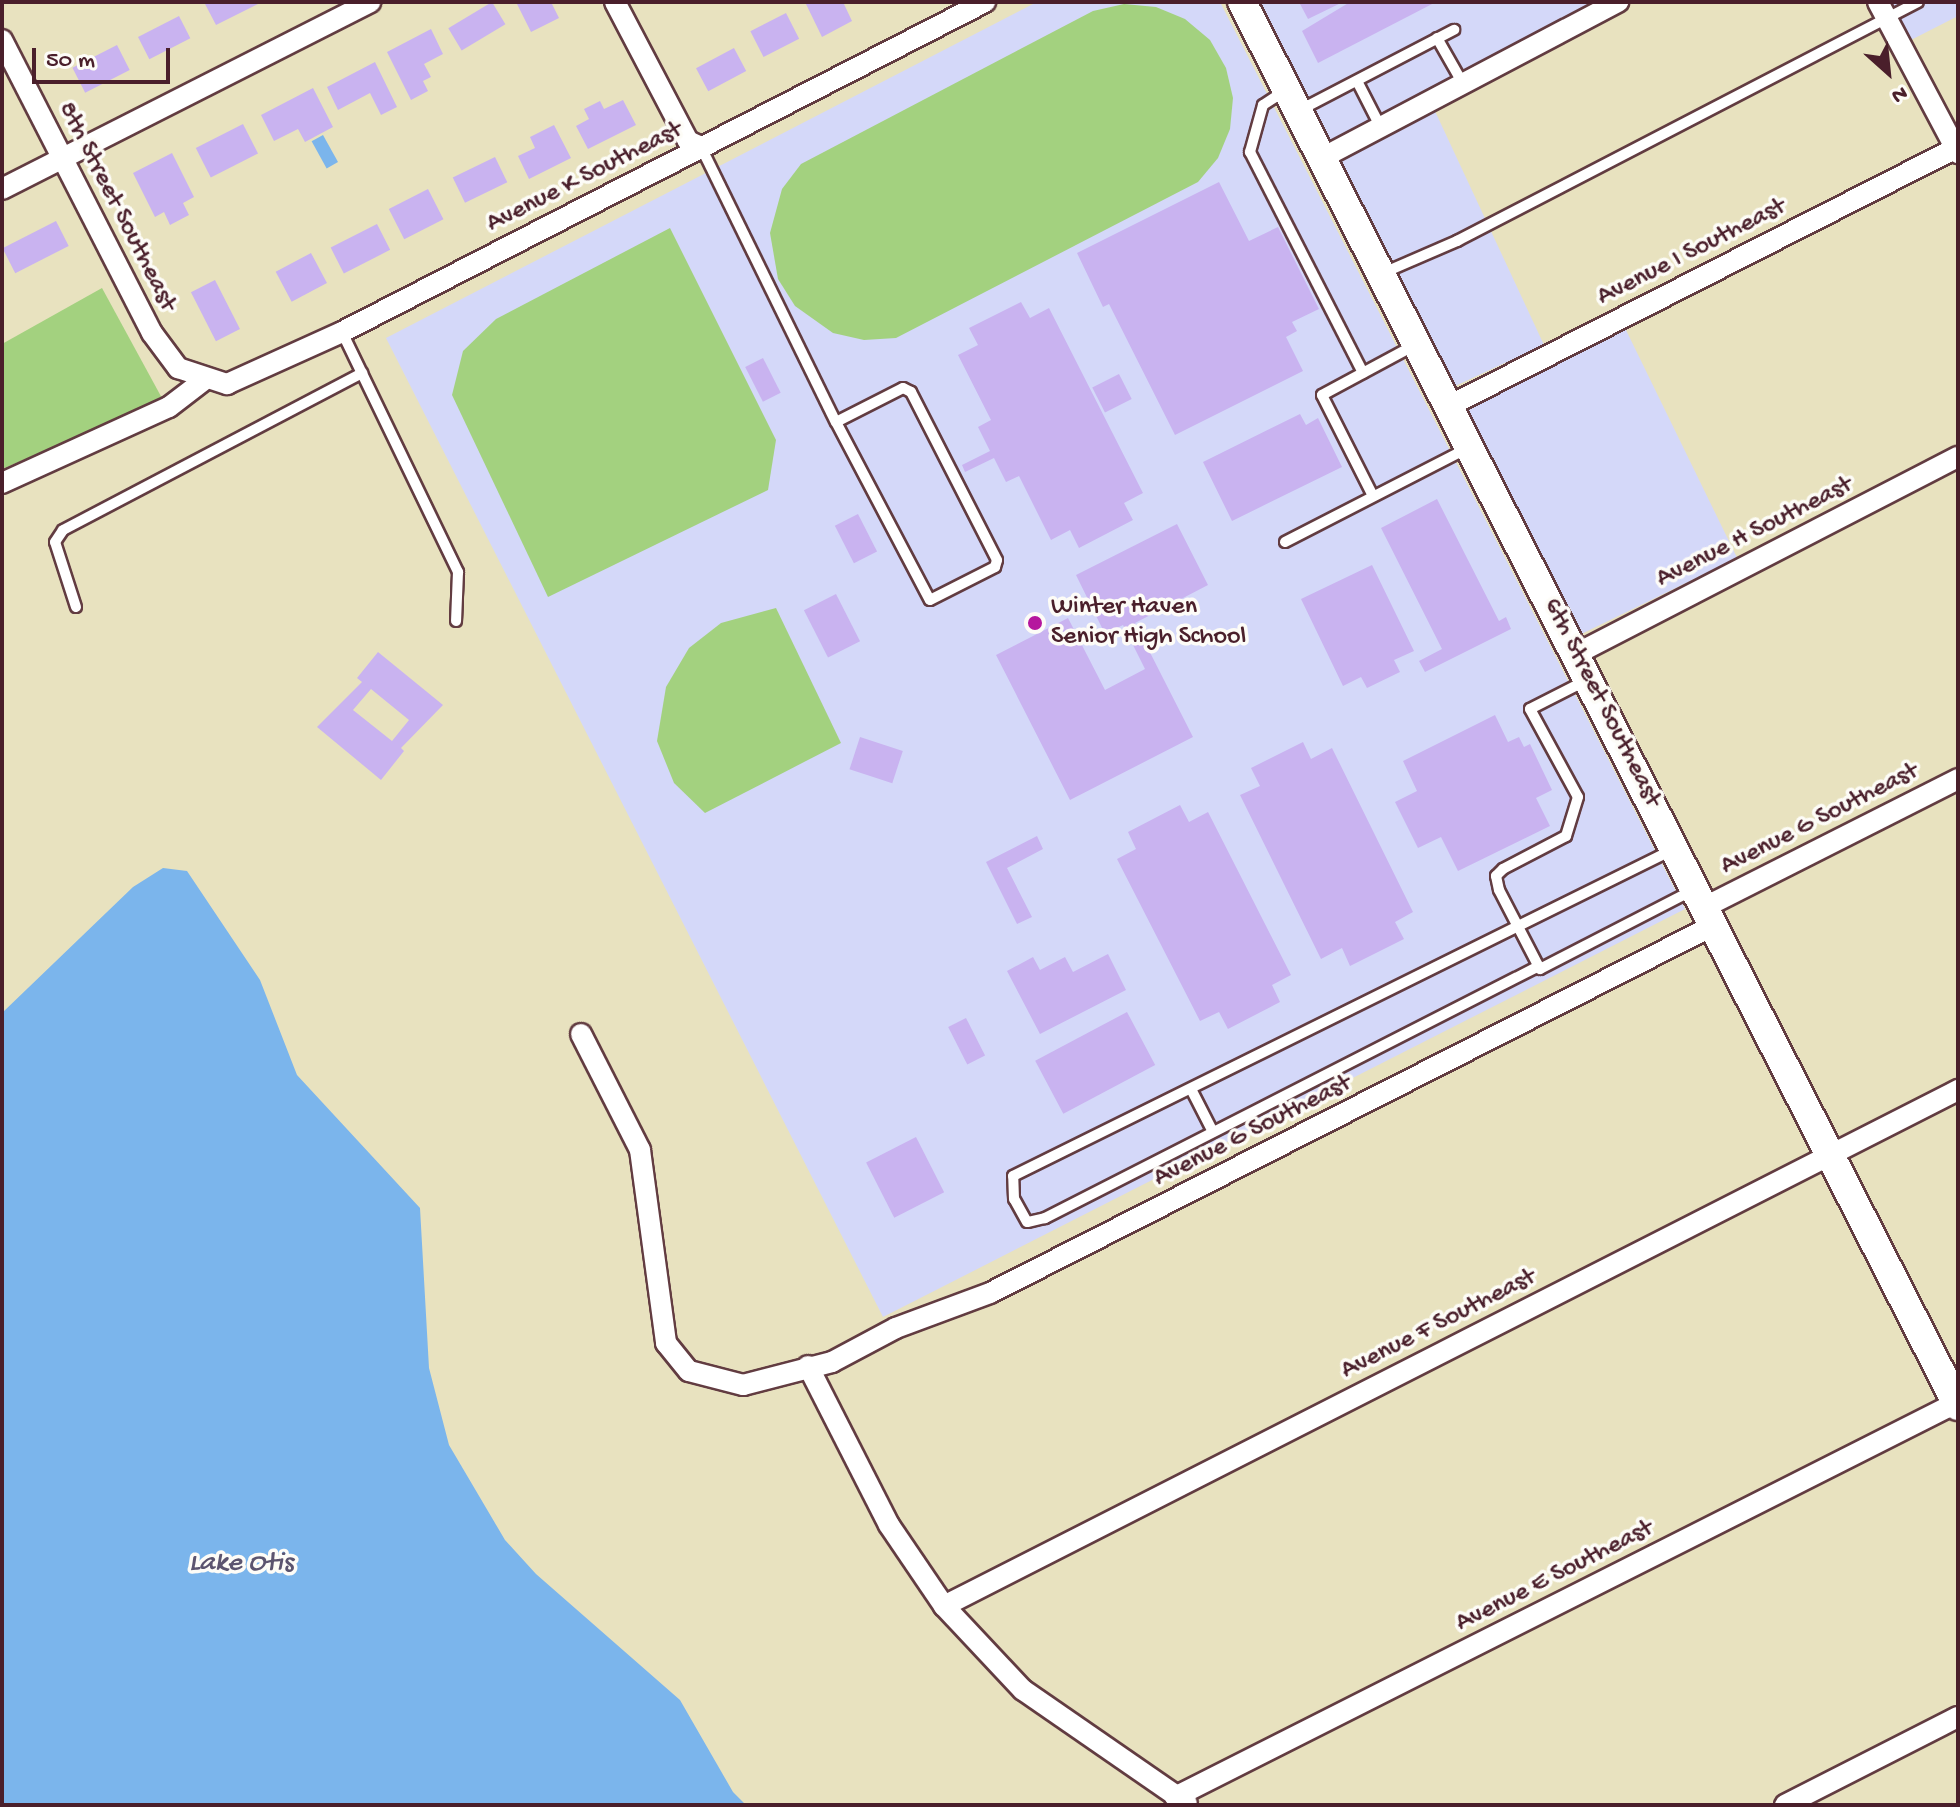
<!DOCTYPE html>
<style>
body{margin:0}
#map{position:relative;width:1960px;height:1807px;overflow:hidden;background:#e8e2bf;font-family:"Gochi Hand",sans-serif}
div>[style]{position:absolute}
.built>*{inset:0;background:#d4d8f9;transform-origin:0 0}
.green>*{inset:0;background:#a3d17f}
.water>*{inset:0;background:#7bb5ec;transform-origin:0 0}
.building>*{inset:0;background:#c9b3f0;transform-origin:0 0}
.roads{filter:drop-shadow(2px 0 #623c41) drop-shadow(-2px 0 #623c41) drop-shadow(0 2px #623c41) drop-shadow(0 -2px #623c41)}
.lane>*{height:10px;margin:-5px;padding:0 5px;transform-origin:5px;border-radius:5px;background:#fff}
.street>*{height:20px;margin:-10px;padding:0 10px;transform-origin:10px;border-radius:10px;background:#fff}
.secondary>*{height:28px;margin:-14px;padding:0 14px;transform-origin:14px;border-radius:14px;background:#fff}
.dots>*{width:22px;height:22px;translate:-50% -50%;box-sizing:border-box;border:4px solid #fdfcf7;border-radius:50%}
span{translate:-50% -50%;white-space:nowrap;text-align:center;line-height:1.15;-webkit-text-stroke:7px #fdfcf7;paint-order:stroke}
.street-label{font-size:26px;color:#4a1f2b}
.poi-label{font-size:26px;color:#4a1f2b}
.left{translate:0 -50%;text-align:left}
.water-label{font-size:28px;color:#5b546f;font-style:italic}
.frame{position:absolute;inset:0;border:4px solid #4a1f2b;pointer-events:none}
.north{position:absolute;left:1848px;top:32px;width:80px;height:80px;-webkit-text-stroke:6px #fdfcf7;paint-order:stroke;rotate:153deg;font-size:22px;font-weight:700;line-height:32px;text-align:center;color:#4a1f2b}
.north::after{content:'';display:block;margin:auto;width:28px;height:36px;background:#4a1f2b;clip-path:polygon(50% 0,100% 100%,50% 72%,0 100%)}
.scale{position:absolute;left:32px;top:48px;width:138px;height:36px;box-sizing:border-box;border:4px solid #4a1f2b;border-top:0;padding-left:10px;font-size:24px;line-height:28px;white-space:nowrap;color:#4a1f2b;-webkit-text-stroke:6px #fdfcf7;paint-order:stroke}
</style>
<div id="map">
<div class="built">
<div style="clip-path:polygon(1037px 2px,1220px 2px,1685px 909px,883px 1317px,386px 338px)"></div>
<div style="clip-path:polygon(1253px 2px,1594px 2px,1326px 144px)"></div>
<div style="clip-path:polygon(1888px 2px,1958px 2px,1958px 16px,1909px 41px)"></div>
<div style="left:1434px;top:109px;width:260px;height:113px;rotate:65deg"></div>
<div style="left:1625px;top:328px;width:256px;height:183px;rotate:64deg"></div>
</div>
<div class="green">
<div style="clip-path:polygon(1124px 4px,1156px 7px,1185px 19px,1210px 40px,1226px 68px,1233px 98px,1230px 129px,1218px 158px,1198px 182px,896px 338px,864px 340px,833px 333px,795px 306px,778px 279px,770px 233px,782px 189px,801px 164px,1093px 11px)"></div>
<div style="clip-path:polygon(670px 228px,776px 440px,768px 490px,548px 597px,452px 395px,463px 351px,496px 319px)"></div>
<div style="clip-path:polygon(102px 288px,163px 400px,2px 469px,2px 344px)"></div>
<div style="clip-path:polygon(776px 608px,841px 743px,705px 813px,674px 783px,657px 741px,666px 687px,689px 648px,721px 623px)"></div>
</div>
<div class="water">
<div style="left:323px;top:135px;width:31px;height:13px;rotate:61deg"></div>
<div style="clip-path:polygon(163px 868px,187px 871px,260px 980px,297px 1075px,420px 1208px,429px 1368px,449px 1445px,505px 1540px,536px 1574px,680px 1700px,733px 1792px,746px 1805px,2px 1805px,2px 1013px,133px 887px)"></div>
</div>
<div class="building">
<div style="clip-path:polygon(204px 2px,262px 2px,216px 25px)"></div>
<div style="left:492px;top:2px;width:26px;height:51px;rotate:59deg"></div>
<div style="clip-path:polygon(516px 2px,551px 2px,559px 18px,531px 32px)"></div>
<div style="clip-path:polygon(805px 2px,843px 2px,852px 21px,822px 37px)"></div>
<div style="clip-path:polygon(1299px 2px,1343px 2px,1308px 19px)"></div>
<div style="clip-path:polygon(1350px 2px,1436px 2px,1318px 63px,1302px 31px)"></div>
<div style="left:786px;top:13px;width:29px;height:40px;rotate:63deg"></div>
<div style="left:179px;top:16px;width:25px;height:46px;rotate:63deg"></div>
<div style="clip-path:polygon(431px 29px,443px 54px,424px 64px,431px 77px,423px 81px,428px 91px,411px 100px,387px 52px)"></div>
<div style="left:117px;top:45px;width:28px;height:50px;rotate:63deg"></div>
<div style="left:734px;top:48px;width:26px;height:43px;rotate:62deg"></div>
<div style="clip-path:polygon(375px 62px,397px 107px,381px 115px,370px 93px,338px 110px,327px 87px)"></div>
<div style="clip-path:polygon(313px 88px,333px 127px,305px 142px,298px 129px,274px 141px,261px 115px)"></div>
<div style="clip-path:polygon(623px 100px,636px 125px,588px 149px,576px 126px,589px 119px,584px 109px,600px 101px,604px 109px)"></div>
<div style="left:243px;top:124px;width:33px;height:53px;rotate:63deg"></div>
<div style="clip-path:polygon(554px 125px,571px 158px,529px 179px,518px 156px,535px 148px,530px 137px)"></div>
<div style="clip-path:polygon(172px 153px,194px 197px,183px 203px,189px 215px,170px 225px,164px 212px,155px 217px,133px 173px)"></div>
<div style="left:495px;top:157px;width:28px;height:47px;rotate:64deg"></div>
<div style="clip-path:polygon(1219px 182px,1249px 241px,1278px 227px,1319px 309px,1292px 322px,1297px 331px,1286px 337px,1303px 371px,1175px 435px,1109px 304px,1103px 307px,1077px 253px)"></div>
<div style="left:428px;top:189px;width:34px;height:44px;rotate:63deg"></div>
<div style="left:56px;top:221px;width:28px;height:60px;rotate:63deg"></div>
<div style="left:377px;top:224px;width:29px;height:52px;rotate:63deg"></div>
<div style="left:311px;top:253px;width:34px;height:40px;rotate:62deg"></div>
<div style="left:215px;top:280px;width:55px;height:27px;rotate:63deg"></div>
<div style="clip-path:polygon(1021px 302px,1030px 318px,1049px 308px,1143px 493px,1124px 503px,1133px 520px,1079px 548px,1070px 530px,1051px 540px,1019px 476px,1006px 482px,994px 458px,965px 472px,962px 465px,990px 451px,978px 427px,991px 420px,958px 355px,978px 345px,969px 328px)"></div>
<div style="left:763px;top:358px;width:39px;height:20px;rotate:63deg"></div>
<div style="left:1119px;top:374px;width:28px;height:30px;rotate:63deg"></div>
<div style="clip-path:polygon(1300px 414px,1306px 425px,1318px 418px,1342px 467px,1232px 521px,1203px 462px)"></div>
<div style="clip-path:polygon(1437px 499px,1499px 621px,1506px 617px,1511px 629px,1425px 672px,1419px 661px,1442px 649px,1381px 528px)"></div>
<div style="left:858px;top:514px;width:42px;height:26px;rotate:63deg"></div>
<div style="clip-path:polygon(1177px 524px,1208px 585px,1135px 623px,1193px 737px,1070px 800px,996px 655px,1068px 618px,1105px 690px,1145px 669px,1123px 625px,1105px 634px,1076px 575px)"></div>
<div style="clip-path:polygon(1372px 565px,1414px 651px,1394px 660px,1400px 672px,1367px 688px,1361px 677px,1343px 686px,1301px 599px)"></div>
<div style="left:836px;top:594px;width:53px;height:36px;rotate:63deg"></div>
<div style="clip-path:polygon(evenodd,378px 652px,443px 705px,401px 748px,404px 751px,381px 780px,317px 727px,362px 682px,357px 678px,378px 652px,371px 689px,409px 720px,392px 741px,353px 710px,371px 689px)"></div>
<div style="clip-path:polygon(1495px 715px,1508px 742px,1519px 737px,1524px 747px,1530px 744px,1552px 790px,1536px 798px,1550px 826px,1458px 871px,1441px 837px,1418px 848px,1395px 802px,1417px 791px,1403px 761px)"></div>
<div style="left:860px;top:737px;width:45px;height:34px;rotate:18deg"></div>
<div style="clip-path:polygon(1303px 742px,1311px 759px,1332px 748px,1413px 912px,1395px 922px,1404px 939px,1350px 966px,1342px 948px,1321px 959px,1240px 795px,1260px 786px,1251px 768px)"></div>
<div style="clip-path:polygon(1180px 805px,1189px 822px,1208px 812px,1291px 975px,1272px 985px,1280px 1002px,1228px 1029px,1219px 1012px,1200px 1021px,1117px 859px,1136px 849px,1128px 832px)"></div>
<div style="clip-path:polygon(1037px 836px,1043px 849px,1007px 868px,1032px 917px,1017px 924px,986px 862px)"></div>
<div style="clip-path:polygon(1108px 954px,1126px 990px,1040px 1034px,1007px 971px,1033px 957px,1040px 970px,1065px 957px,1073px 972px)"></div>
<div style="left:1127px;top:1012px;width:60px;height:104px;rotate:62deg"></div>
<div style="left:966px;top:1018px;width:42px;height:20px;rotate:63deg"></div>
<div style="left:916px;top:1137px;width:62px;height:56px;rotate:63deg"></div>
</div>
<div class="roads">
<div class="lane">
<div style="left:1437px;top:38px;width:51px;rotate:60.4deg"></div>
<div style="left:1357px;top:81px;width:51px;rotate:62.9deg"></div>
<div style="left:1283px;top:92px;width:24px;rotate:147deg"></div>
<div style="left:1263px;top:105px;width:49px;rotate:105.5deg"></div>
<div style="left:1250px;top:152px;width:248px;rotate:62.9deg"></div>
<div style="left:1300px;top:110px;width:174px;rotate:-27.5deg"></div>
<div style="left:701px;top:147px;width:306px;rotate:63.9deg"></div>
<div style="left:836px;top:422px;width:201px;rotate:62.2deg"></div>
<div style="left:930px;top:600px;width:73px;rotate:-26.9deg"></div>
<div style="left:995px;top:567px;width:7px;rotate:-74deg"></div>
<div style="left:997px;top:560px;width:189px;rotate:-117.1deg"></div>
<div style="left:911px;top:392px;width:9px;rotate:-153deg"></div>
<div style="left:903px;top:388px;width:75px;rotate:153.1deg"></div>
<div style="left:1383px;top:273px;width:81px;rotate:-23.4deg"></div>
<div style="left:1457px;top:241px;width:519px;rotate:-27.4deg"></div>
<div style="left:342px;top:332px;width:267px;rotate:64.2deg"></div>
<div style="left:458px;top:572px;width:49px;rotate:92.3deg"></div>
<div style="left:1373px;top:496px;width:113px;rotate:-116.8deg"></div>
<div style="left:1322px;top:395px;width:106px;rotate:-28.3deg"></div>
<div style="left:1285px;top:542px;width:206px;rotate:-27.2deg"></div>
<div style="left:76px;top:607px;width:68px;rotate:-107.9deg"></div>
<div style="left:55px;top:542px;width:14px;rotate:-56deg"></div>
<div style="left:63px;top:530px;width:338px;rotate:-27.7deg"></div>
<div style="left:1587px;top:680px;width:64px;rotate:153deg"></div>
<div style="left:1530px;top:709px;width:100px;rotate:61.4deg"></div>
<div style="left:1578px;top:797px;width:41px;rotate:107.1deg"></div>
<div style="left:1566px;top:836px;width:71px;rotate:152.4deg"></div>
<div style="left:1503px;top:869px;width:10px;rotate:135deg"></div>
<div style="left:1496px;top:876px;width:14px;rotate:78deg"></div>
<div style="left:1499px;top:890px;width:89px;rotate:62.6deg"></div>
<div style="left:1540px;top:969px;width:172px;rotate:-27.3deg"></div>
<div style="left:1539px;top:966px;width:555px;rotate:152.97deg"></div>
<div style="left:1045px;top:1218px;width:18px;rotate:167deg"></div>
<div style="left:1027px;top:1222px;width:26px;rotate:-119deg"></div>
<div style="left:1014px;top:1199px;width:23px;rotate:-92deg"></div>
<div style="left:1013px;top:1176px;width:737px;rotate:-26.32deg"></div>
<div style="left:1191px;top:1089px;width:48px;rotate:62.9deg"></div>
</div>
<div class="street">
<div style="left:615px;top:2px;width:157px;rotate:62.3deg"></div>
<div style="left:688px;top:141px;width:14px;rotate:25deg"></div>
<div style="left:1878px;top:2px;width:171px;rotate:62.1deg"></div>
<div style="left:2px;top:40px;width:329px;rotate:62.9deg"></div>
<div style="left:152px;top:333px;width:44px;rotate:53.4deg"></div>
<div style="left:178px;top:368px;width:52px;rotate:18.1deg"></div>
<div style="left:227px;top:384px;width:126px;rotate:-24.3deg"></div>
<div style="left:342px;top:332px;width:723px;rotate:-27.17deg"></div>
<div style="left:1322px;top:158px;width:335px;rotate:-27.8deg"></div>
<div style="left:2px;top:189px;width:413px;rotate:-26.9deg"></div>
<div style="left:1449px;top:406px;width:571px;rotate:-26.97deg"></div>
<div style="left:2px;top:483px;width:183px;rotate:-24.5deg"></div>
<div style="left:169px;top:407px;width:43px;rotate:-37.4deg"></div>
<div style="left:1576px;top:654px;width:430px;rotate:-27.3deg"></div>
<div style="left:1705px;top:907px;width:284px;rotate:-26.8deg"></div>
<div style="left:581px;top:1034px;width:130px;rotate:63deg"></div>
<div style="left:640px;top:1150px;width:195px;rotate:82.3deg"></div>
<div style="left:666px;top:1343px;width:36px;rotate:51deg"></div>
<div style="left:689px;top:1371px;width:56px;rotate:14.5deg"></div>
<div style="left:743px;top:1385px;width:92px;rotate:-14.5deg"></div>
<div style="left:832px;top:1362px;width:72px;rotate:-28deg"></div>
<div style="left:896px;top:1328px;width:100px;rotate:-20.4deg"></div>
<div style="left:990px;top:1293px;width:812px;rotate:-26.94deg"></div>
<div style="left:808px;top:1366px;width:178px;rotate:63deg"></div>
<div style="left:889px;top:1525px;width:98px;rotate:55.8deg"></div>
<div style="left:944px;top:1606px;width:115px;rotate:46.8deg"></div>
<div style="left:1023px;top:1690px;width:199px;rotate:34.6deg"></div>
<div style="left:944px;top:1606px;width:1138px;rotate:-26.97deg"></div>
<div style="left:1175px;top:1797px;width:877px;rotate:-26.77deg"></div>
<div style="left:1785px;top:1805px;width:194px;rotate:-27deg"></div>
</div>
<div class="secondary">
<div style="left:1242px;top:2px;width:1576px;rotate:62.98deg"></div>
</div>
</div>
<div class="dots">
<div style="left:1035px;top:623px;background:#b5179e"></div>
</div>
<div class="street-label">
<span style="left:585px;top:178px;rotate:-27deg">Avenue K Southeast</span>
<span style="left:116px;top:207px;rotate:63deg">8th Street Southeast</span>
<span style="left:1692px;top:253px;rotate:-27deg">Avenue I Southeast</span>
<span style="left:1755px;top:533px;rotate:-27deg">Avenue H Southeast</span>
<span style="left:1601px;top:703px;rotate:63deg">6th Street Southeast</span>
<span style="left:1820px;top:820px;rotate:-27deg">Avenue G Southeast</span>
<span style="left:1253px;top:1132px;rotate:-27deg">Avenue G Southeast</span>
<span style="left:1439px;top:1325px;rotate:-27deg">Avenue F Southeast</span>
<span style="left:1555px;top:1577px;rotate:-27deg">Avenue E Southeast</span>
</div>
<div class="poi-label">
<span class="left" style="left:1051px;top:623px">Winter Haven<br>Senior High School</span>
</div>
<div class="water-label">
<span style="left:241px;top:1564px">Lake Otis</span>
</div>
<div class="frame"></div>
<div class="north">N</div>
<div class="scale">50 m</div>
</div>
